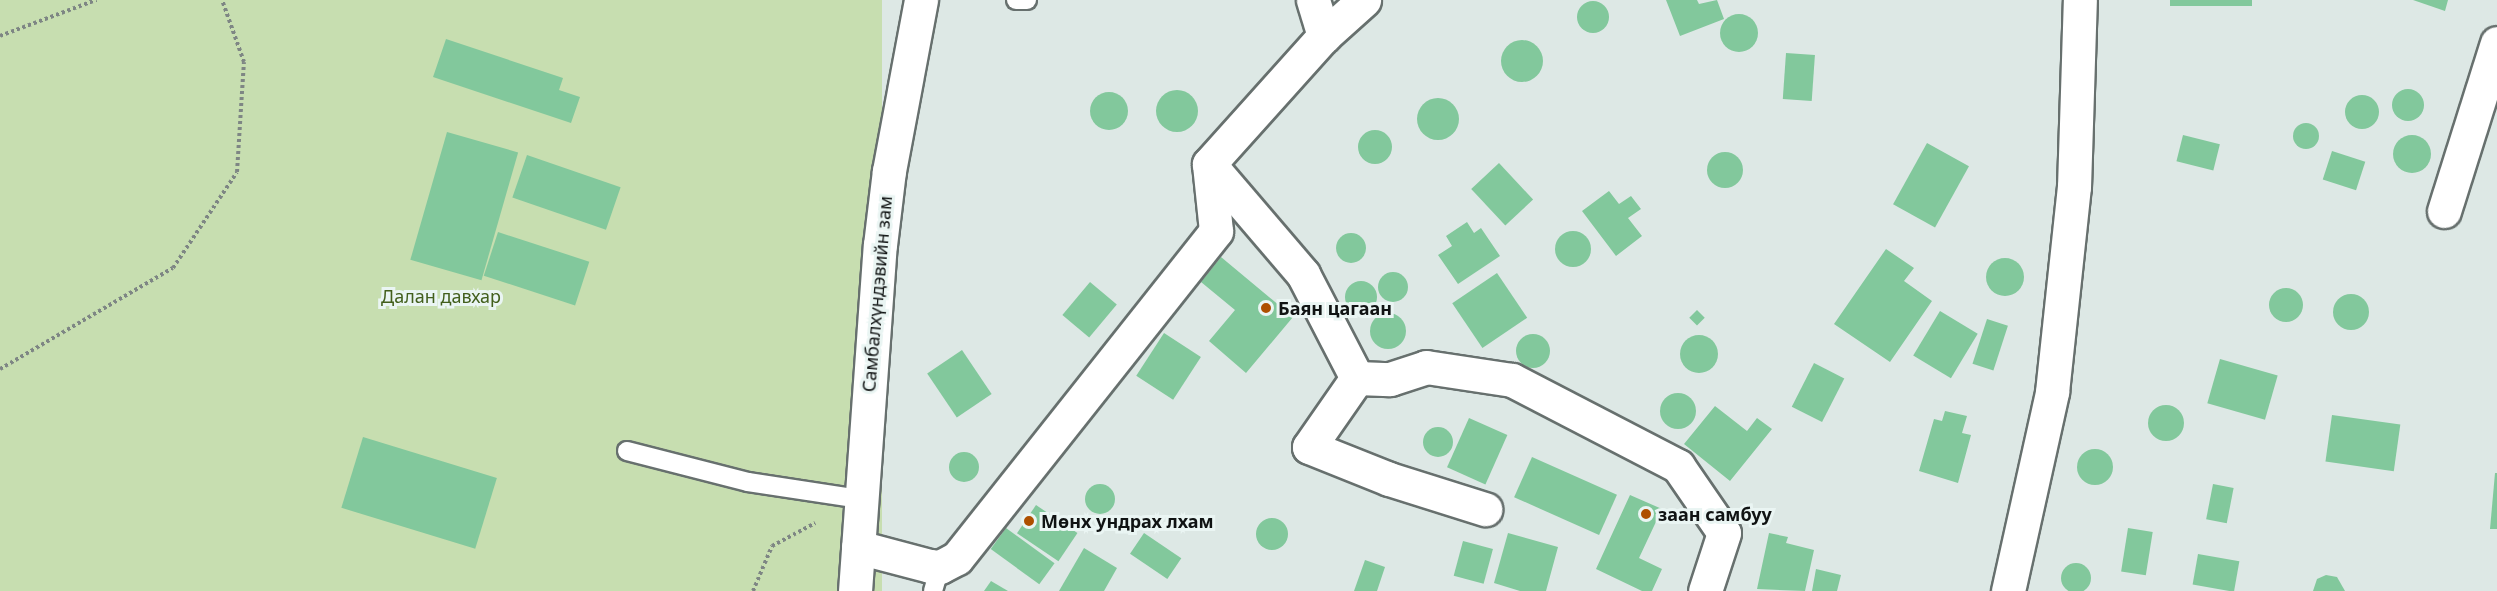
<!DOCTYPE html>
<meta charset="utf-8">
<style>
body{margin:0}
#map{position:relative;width:2497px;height:591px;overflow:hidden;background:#dde8e5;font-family:"Noto Sans",sans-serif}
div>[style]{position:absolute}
.green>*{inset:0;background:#c7deb0;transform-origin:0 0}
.building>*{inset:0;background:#82c89c;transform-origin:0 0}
.round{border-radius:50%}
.path>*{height:4px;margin-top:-2px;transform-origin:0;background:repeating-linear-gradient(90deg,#7e8684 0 3px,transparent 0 6px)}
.roads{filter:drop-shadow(2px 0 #67706e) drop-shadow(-2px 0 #67706e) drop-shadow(0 2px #67706e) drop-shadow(0 -2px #67706e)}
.service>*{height:18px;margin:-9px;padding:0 9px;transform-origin:9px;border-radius:9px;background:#fff}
.minor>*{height:33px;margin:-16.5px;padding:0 16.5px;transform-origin:16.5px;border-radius:16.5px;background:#fff}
.tertiary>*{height:33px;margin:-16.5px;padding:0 16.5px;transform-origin:16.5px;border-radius:16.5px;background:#fff}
.dots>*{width:16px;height:16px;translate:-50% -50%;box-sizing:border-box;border:3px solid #eaf5f3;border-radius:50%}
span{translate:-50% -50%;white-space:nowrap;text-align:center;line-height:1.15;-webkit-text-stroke:6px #eaf5f3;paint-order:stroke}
.street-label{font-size:18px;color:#101313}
.park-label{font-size:18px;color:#425f1c}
.poi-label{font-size:18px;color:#101313;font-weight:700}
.left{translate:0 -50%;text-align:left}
</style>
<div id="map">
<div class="green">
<div style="left:0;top:0;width:882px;height:591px"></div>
</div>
<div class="building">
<div style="clip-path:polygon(1666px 0,1697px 0,1699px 4px,1717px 0,1724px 19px,1680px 36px)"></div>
<div style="left:2170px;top:0;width:82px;height:6px"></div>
<div style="clip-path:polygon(2413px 0,2448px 0,2445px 11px)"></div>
<div class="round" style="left:1577px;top:1px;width:32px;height:32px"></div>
<div class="round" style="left:1720px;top:14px;width:38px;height:38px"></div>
<div style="clip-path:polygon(446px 39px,563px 78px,559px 90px,580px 97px,571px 123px,433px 77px)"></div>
<div class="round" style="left:1501px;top:40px;width:42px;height:42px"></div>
<div style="left:1786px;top:53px;width:29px;height:46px;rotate:4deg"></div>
<div class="round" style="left:2392px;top:89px;width:32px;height:32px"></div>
<div class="round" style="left:1156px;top:90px;width:42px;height:42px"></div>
<div class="round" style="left:1090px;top:92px;width:38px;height:38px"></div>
<div class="round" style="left:2345px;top:95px;width:34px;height:34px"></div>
<div class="round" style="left:1417px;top:98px;width:42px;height:42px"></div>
<div class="round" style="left:2293px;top:123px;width:26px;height:26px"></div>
<div class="round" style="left:1358px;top:130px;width:34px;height:34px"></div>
<div style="left:447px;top:132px;width:74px;height:133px;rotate:16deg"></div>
<div style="left:2183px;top:135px;width:38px;height:27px;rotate:14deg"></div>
<div class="round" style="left:2393px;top:135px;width:38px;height:38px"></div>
<div style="left:1927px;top:143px;width:48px;height:70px;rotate:29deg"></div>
<div style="left:2332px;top:151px;width:35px;height:30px;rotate:18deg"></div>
<div class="round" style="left:1707px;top:152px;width:36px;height:36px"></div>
<div style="left:527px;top:155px;width:99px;height:45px;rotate:19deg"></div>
<div style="left:1499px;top:163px;width:50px;height:38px;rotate:47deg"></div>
<div style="clip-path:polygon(1609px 191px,1619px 204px,1631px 196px,1641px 209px,1628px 218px,1642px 236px,1616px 256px,1582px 211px)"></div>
<div style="clip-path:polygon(1467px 222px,1474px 233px,1481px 228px,1500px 256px,1458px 284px,1438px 255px,1452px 246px,1446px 236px)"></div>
<div class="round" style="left:1555px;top:231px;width:36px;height:36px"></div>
<div style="left:498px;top:232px;width:96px;height:46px;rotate:18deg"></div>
<div class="round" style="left:1336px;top:233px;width:30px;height:30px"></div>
<div style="clip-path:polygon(1886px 249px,1914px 268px,1904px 281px,1932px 301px,1890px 362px,1834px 324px)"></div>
<div style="clip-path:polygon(1221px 257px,1293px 317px,1246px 373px,1209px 341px,1235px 310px,1201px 282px)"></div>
<div class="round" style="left:1986px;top:258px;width:38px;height:38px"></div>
<div class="round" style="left:1378px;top:272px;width:30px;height:30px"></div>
<div style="left:1497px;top:273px;width:54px;height:54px;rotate:56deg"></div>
<div class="round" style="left:1345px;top:281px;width:32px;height:32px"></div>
<div style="left:1090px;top:282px;width:35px;height:43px;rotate:40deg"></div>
<div class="round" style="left:2269px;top:288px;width:34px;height:34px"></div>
<div class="round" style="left:2333px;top:294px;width:36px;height:36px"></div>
<div style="left:1697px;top:310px;width:11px;height:11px;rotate:45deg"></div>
<div style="left:1940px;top:311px;width:44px;height:52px;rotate:31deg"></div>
<div class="round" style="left:1370px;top:313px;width:36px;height:36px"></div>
<div style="left:1987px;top:319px;width:22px;height:47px;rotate:18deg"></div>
<div style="left:1164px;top:333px;width:44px;height:51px;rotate:33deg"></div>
<div class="round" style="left:1516px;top:334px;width:34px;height:34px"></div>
<div class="round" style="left:1680px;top:335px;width:38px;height:38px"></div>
<div style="left:962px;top:350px;width:53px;height:42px;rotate:56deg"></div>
<div style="left:2220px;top:359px;width:60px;height:46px;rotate:16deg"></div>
<div style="left:1814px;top:363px;width:34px;height:49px;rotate:27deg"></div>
<div class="round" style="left:1660px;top:393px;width:36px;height:36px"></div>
<div class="round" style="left:2148px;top:405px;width:36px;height:36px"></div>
<div style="clip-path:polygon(1715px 406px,1747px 431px,1757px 418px,1772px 429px,1730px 481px,1684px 444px)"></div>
<div style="clip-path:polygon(1945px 411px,1967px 416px,1962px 433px,1971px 435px,1958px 483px,1919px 471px,1934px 419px,1942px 421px)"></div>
<div style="left:2332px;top:415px;width:69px;height:47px;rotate:8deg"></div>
<div style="left:1469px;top:418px;width:42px;height:54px;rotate:24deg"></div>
<div class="round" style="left:1423px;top:427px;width:30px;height:30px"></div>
<div style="left:363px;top:437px;width:140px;height:74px;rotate:17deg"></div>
<div class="round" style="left:2077px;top:449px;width:36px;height:36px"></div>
<div class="round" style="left:949px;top:452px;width:30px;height:30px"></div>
<div style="left:1532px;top:457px;width:93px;height:44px;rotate:24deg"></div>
<div style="clip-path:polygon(2495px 473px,2497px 473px,2497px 529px,2490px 529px)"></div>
<div style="left:2213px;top:484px;width:21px;height:36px;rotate:11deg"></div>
<div class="round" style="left:1085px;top:484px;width:30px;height:30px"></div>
<div style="clip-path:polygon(1630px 495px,1662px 509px,1639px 558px,1662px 569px,1652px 591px,1642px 591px,1596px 569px)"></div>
<div style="left:1036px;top:505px;width:50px;height:34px;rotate:34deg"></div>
<div class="round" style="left:1256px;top:518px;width:32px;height:32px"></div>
<div style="left:1006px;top:528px;width:60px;height:26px;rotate:36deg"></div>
<div style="left:2128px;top:528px;width:25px;height:44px;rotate:9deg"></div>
<div style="left:1144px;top:533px;width:45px;height:25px;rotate:34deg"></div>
<div style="clip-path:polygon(1508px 533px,1558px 547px,1546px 591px,1520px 591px,1494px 583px)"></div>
<div style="clip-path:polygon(1769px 533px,1788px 537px,1786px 543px,1814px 550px,1805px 591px,1757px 589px)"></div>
<div style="left:1463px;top:541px;width:31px;height:36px;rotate:15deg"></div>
<div style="clip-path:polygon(1084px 548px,1117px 568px,1104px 591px,1059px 591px)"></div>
<div style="left:2198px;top:554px;width:42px;height:31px;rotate:10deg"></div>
<div style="clip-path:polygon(1365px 560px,1385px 567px,1377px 591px,1354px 591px)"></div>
<div class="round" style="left:2061px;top:563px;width:30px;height:30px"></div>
<div style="clip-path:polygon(1816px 569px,1841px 575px,1837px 591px,1812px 591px)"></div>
<div style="clip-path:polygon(2326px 575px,2337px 577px,2345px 591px,2313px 591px,2317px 579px)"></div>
<div style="clip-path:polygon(991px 581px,1008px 591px,984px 591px)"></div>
</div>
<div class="path">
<div style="left:0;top:36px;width:103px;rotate:-20.6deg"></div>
<div style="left:0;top:369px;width:200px;rotate:-30.3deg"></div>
<div style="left:173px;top:268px;width:115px;rotate:-56.3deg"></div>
<div style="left:237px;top:172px;width:110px;rotate:-86.4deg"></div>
<div style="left:244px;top:62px;width:66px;rotate:-109.5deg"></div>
<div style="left:753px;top:591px;width:49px;rotate:-67.1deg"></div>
<div style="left:772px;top:546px;width:49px;rotate:-28.1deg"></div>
</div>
<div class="roads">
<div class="service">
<div style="left:1016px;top:0;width:11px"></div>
<div style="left:627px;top:451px;width:125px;rotate:14.4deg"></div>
<div style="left:748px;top:482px;width:114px;rotate:8.6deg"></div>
<div style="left:933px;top:591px;width:25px;rotate:-74deg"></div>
</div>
<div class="minor">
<div style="left:1313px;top:0;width:38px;rotate:73deg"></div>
<div style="left:1209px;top:164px;width:145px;rotate:49.5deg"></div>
<div style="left:1303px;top:274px;width:117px;rotate:62.6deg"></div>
<div style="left:1357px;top:378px;width:33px;rotate:2deg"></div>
<div style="left:1390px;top:379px;width:38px;rotate:-18deg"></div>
<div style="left:1426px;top:367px;width:87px;rotate:8.6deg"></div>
<div style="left:1512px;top:380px;width:187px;rotate:27.4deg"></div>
<div style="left:1678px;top:466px;width:81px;rotate:55.5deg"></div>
<div style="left:1724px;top:533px;width:61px;rotate:108.1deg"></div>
<div style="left:2444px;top:211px;width:176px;rotate:-72.5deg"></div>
<div style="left:1357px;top:378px;width:84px;rotate:124.8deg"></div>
<div style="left:1309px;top:447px;width:86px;rotate:21.8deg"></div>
<div style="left:1389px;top:479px;width:101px;rotate:17.4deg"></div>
<div style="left:858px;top:547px;width:74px;rotate:14.8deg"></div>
<div style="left:930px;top:566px;width:10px;rotate:6deg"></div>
<div style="left:940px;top:567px;width:19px;rotate:-28deg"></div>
<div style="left:957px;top:558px;width:417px;rotate:-51.6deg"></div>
<div style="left:1216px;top:231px;width:67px;rotate:-96deg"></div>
<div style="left:1209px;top:164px;width:172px;rotate:-48.1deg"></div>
<div style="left:1324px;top:36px;width:54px;rotate:-42deg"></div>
<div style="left:2008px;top:591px;width:204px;rotate:-77.5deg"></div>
<div style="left:2052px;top:392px;width:206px;rotate:-83.9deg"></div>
<div style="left:2074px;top:187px;width:187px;rotate:-88.2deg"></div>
</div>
<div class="tertiary">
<div style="left:855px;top:591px;width:347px;rotate:-85.9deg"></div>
<div style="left:880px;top:245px;width:75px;rotate:-83.1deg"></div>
<div style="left:889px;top:171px;width:174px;rotate:-79.4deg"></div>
</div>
</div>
<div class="dots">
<div style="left:1266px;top:308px;background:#ae5000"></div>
<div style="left:1646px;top:514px;background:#ae5000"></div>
<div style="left:1029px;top:521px;background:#ae5000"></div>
</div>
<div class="street-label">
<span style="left:877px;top:294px;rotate:-85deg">Самбалхүндэвийн зам</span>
</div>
<div class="park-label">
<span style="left:441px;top:296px">Далан давхар</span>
</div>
<div class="poi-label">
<span class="left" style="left:1278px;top:308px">Баян цагаан</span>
<span class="left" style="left:1658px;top:514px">заан самбуу</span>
<span class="left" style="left:1041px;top:521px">Мөнх ундрах лхам</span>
</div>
</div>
